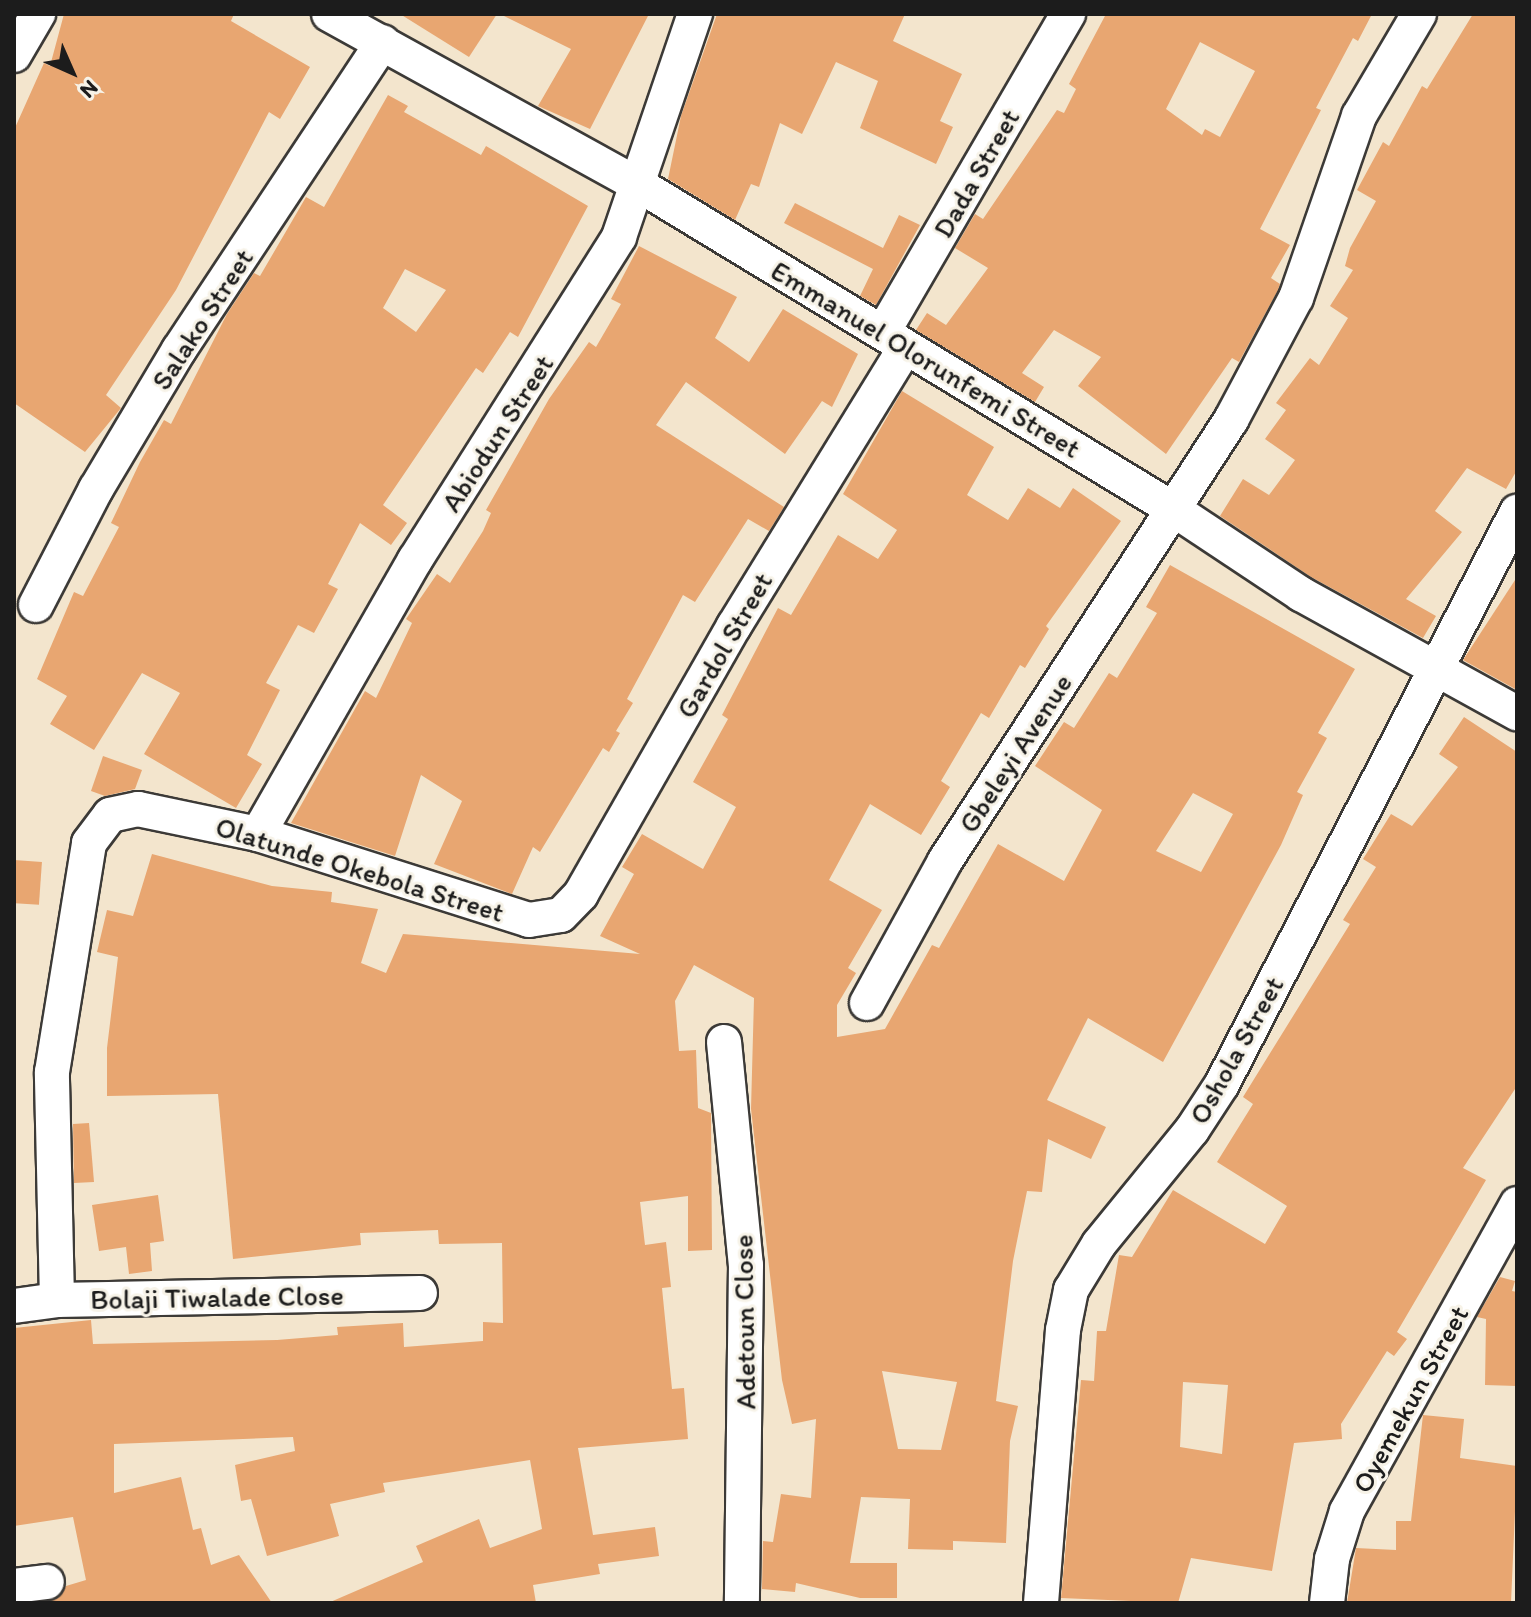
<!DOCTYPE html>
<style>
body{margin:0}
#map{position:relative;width:1531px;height:1617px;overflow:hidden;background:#f3e5cd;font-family:Itim,sans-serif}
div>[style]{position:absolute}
.building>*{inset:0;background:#e8a671;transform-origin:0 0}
.roads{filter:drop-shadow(2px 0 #3c3a37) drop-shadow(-2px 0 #3c3a37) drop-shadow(0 2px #3c3a37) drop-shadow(0 -2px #3c3a37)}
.minor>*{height:34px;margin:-17px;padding:0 17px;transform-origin:17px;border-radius:17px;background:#fff}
span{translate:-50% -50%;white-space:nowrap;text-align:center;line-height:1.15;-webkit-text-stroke:6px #f7f3e8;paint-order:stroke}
.street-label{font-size:28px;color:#1c1c1c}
.frame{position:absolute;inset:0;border:16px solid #1c1c1c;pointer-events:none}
.north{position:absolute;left:32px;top:32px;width:80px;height:80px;-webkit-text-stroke:6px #f7f3e8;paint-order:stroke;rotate:135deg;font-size:22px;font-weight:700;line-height:32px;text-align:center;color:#1c1c1c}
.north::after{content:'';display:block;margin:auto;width:28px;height:36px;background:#1c1c1c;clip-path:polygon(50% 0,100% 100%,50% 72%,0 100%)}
</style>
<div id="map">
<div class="building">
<div style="clip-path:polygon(64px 14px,234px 14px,231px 21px,310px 67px,280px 119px,269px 112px,176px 290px,106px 395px,121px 408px,85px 452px,14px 403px,14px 130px,44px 63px,50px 66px)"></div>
<div style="clip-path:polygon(400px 14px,497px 14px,469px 57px)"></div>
<div style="clip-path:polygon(500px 14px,649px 14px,590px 129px,538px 106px,571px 49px)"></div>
<div style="clip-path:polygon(717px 14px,905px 14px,893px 41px,962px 74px,940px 121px,953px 127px,936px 164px,860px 128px,878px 81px,836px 62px,802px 134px,780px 123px,759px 187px,751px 184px,735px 220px,668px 179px,681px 116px)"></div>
<div style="clip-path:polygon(evenodd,1106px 14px,1372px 14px,1358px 41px,1353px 38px,1316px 108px,1321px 110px,1260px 229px,1290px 245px,1271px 278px,1280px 284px,1278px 290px,1239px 362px,1232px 358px,1166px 454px,1078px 386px,1101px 357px,1054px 330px,1022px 373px,1044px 387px,1035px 402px,916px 330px,927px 313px,946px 325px,988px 268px,955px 248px,975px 214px,983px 219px,1057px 110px,1064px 113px,1076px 89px,1069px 84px,1106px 14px,1200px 42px,1255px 71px,1220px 137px,1205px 129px,1202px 135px,1166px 109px,1200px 42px)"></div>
<div style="clip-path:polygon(1473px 14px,1517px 14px,1517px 470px,1506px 489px,1467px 468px,1435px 511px,1462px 532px,1406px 599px,1436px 616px,1423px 638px,1311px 577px,1220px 516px,1243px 479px,1269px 495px,1295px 460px,1265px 439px,1286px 410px,1276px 403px,1310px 358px,1319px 365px,1348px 318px,1330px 306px,1353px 270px,1345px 266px,1350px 248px,1376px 201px,1357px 190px,1383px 142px,1389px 146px,1422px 86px,1427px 89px)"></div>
<div style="clip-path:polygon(evenodd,388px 95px,408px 106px,404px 112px,481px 155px,486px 146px,588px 206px,518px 337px,510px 332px,483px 373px,476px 368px,383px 505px,407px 523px,391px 545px,360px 523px,328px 584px,338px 589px,314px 633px,298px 625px,266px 683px,280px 690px,247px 755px,262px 764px,236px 808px,144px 754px,180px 693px,142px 673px,94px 750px,50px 724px,67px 696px,37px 679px,74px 592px,83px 596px,119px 527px,111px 523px,140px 462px,164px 420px,171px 424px,227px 314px,254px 273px,260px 276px,306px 197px,324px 207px,388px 95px,405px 269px,446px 290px,416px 332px,383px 308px,405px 269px)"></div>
<div style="clip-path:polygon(795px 203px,883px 248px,899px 215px,920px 225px,876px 305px,860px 296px,873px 269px,784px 223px)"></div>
<div style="clip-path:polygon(639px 246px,737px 297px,715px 338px,749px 362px,783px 309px,858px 354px,832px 407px,822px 401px,785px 454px,686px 382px,656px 425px,784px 507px,769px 531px,748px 519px,695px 602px,683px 595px,627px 699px,633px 703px,616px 731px,620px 733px,609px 752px,603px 748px,540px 852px,533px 847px,512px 894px,434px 864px,462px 801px,421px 775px,395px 856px,291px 823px,365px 691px,376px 698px,412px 623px,406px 619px,437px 574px,450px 583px,483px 531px,491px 513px,486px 510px,549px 399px,589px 342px,596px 347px,621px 304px,611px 299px)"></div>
<div style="clip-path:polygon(evenodd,902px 391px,994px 447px,967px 495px,1008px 520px,1028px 488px,1060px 508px,1073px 488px,1121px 521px,1046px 626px,1049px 629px,1025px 668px,1020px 665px,989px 718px,981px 713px,941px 781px,950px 787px,921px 835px,870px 804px,829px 880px,882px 910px,848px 968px,856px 973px,837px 1005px,837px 1037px,885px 1029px,932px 945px,939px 948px,998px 844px,1064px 881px,1102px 810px,1035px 766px,1064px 722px,1074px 728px,1109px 673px,1117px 678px,1157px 613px,1146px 607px,1170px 565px,1355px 669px,1318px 733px,1327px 738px,1297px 792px,1303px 795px,1281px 845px,1163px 1062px,1088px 1018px,1047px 1100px,1106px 1127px,1091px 1159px,1048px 1139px,1042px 1192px,1027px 1191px,1013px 1261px,996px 1401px,1018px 1406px,1010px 1441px,1006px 1543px,953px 1541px,953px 1550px,908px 1549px,910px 1499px,861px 1497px,850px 1563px,897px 1563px,897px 1598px,860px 1598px,796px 1583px,795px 1592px,762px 1589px,763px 1541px,773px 1542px,781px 1494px,811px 1498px,816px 1419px,792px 1424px,782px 1380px,751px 1109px,754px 998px,694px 965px,675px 1001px,679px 1051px,696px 1050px,698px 1108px,711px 1113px,712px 1250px,688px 1251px,688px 1196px,640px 1202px,645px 1245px,666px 1242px,671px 1287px,662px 1288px,672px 1389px,684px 1388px,688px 1439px,578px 1448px,593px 1535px,655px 1527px,659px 1556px,598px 1564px,600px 1574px,533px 1585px,536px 1603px,328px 1603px,423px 1562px,416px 1546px,479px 1519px,490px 1548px,542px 1529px,530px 1460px,383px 1483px,385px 1492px,330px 1504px,339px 1536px,267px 1556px,251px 1499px,241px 1501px,235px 1465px,295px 1451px,293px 1437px,114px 1444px,114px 1493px,181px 1477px,193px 1530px,201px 1528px,211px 1565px,239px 1555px,272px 1603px,40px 1603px,58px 1598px,66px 1586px,86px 1580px,73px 1517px,14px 1526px,14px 1328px,91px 1320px,93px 1344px,277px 1340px,338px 1335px,337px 1327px,403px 1323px,404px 1347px,483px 1341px,483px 1322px,503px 1323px,502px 1243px,439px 1244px,438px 1230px,360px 1233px,361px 1245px,233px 1259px,218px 1094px,107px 1096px,107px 1048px,118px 957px,97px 952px,107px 910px,133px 916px,152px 854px,272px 886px,332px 892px,331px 902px,378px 909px,361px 963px,386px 973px,403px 934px,640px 954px,600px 936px,634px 874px,622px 867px,642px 834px,703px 869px,736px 807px,693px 782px,728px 719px,722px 715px,778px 608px,791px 615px,838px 535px,878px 559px,897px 530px,843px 494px,902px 391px,1193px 793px,1233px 814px,1201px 872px,1156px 851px,1193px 793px,902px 391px,882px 1371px,957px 1382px,941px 1450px,898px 1449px,882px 1371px)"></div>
<div style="clip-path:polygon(1517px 577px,1517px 690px,1463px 660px)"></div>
<div style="clip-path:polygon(evenodd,1464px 717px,1517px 752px,1517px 1086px,1463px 1168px,1486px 1180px,1397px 1332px,1407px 1339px,1394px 1356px,1387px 1351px,1341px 1424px,1342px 1439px,1294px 1443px,1272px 1571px,1191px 1558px,1178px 1603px,1061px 1598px,1081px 1380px,1094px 1381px,1097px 1331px,1106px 1331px,1119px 1255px,1132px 1257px,1173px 1190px,1265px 1244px,1287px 1206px,1217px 1162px,1253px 1104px,1243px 1097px,1350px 924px,1343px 920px,1376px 867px,1363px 859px,1391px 814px,1412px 826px,1458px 767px,1439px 754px,1464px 717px,1183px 1382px,1228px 1385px,1222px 1454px,1180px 1447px,1183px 1382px)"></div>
<div style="clip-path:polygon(103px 756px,142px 770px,135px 789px,105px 796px,91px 791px)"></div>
<div style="left:14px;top:860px;width:28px;height:43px;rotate:4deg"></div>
<div style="clip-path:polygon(89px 1123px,94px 1182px,74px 1183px,73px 1124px)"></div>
<div style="clip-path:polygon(158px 1195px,164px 1241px,150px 1243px,152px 1271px,129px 1274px,126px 1247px,99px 1251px,92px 1205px)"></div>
<div style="clip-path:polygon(1500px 1277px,1515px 1281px,1512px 1291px,1517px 1292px,1517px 1386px,1485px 1385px,1486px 1319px,1477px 1317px)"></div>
<div style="clip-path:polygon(1423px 1415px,1464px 1419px,1460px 1458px,1517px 1466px,1511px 1603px,1347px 1603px,1356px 1548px,1396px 1550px,1396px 1521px,1411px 1521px)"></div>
</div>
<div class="roads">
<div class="minor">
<div style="left:329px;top:14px;width:354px;rotate:28.9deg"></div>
<div style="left:639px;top:185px;width:625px;rotate:31.25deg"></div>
<div style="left:1173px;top:509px;width:154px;rotate:33.6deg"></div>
<div style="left:1301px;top:594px;width:247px;rotate:28.9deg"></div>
<div style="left:14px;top:55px;width:48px;rotate:-59.7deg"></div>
<div style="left:883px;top:332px;width:368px;rotate:-59.8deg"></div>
<div style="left:36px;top:605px;width:131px;rotate:-62.7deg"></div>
<div style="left:96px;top:489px;width:162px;rotate:-59.2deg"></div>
<div style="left:179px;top:350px;width:369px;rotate:-56.5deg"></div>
<div style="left:258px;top:834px;width:316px;rotate:-60.2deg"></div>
<div style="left:415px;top:560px;width:382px;rotate:-57.7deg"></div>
<div style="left:619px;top:237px;width:236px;rotate:-71.2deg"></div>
<div style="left:867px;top:1003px;width:162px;rotate:-61.2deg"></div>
<div style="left:945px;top:861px;width:526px;rotate:-57.04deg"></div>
<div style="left:1231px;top:420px;width:138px;rotate:-62deg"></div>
<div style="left:1296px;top:298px;width:193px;rotate:-70.9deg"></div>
<div style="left:1359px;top:116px;width:118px;rotate:-59.5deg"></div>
<div style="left:724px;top:1042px;width:224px;rotate:84.4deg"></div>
<div style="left:746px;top:1265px;width:338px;rotate:90.7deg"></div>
<div style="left:57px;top:1300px;width:228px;rotate:-91.3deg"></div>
<div style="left:52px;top:1072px;width:232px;rotate:-80.8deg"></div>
<div style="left:89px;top:843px;width:35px;rotate:-53deg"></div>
<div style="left:110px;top:815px;width:29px;rotate:-12deg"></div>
<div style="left:138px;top:809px;width:123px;rotate:11.8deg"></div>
<div style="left:258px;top:834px;width:284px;rotate:17.6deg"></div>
<div style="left:529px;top:920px;width:32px;rotate:-9deg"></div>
<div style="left:561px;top:915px;width:29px;rotate:-46deg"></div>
<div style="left:581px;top:894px;width:309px;rotate:-60.3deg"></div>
<div style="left:734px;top:626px;width:326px;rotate:-58.4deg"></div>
<div style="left:14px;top:1306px;width:43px;rotate:-7.9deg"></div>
<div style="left:57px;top:1300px;width:363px;rotate:-1.1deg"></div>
<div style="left:14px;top:1586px;width:33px;rotate:-7deg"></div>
<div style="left:1041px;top:1603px;width:274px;rotate:-85.4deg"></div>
<div style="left:1063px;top:1330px;width:41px;rotate:-78.7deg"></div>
<div style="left:1071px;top:1290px;width:54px;rotate:-58.7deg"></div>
<div style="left:1099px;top:1244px;width:147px;rotate:-50.8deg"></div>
<div style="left:1192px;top:1130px;width:55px;rotate:-56.9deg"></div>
<div style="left:1222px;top:1084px;width:644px;rotate:-62.72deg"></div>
<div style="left:1327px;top:1603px;width:44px;rotate:-83.5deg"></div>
<div style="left:1332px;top:1559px;width:50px;rotate:-72.6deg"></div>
<div style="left:1347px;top:1511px;width:351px;rotate:-61deg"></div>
</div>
</div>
<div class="street-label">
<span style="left:976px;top:173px;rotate:-60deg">Dada Street</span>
<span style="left:202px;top:319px;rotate:-57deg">Salako Street</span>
<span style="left:926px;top:359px;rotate:31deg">Emmanuel Olorunfemi Street</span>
<span style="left:497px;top:433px;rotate:-57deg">Abiodun Street</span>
<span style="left:724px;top:645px;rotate:-60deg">Gardol Street</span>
<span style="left:1015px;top:753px;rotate:-57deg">Gbeleyi Avenue</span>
<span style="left:360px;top:869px;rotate:17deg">Olatunde Okebola Street</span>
<span style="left:1236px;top:1050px;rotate:-61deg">Oshola Street</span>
<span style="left:217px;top:1297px;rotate:-1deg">Bolaji Tiwalade Close</span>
<span style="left:744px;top:1322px;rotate:-91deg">Adetoun Close</span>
<span style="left:1410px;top:1399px;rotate:-61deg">Oyemekun Street</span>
</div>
<div class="frame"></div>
<div class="north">N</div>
</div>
